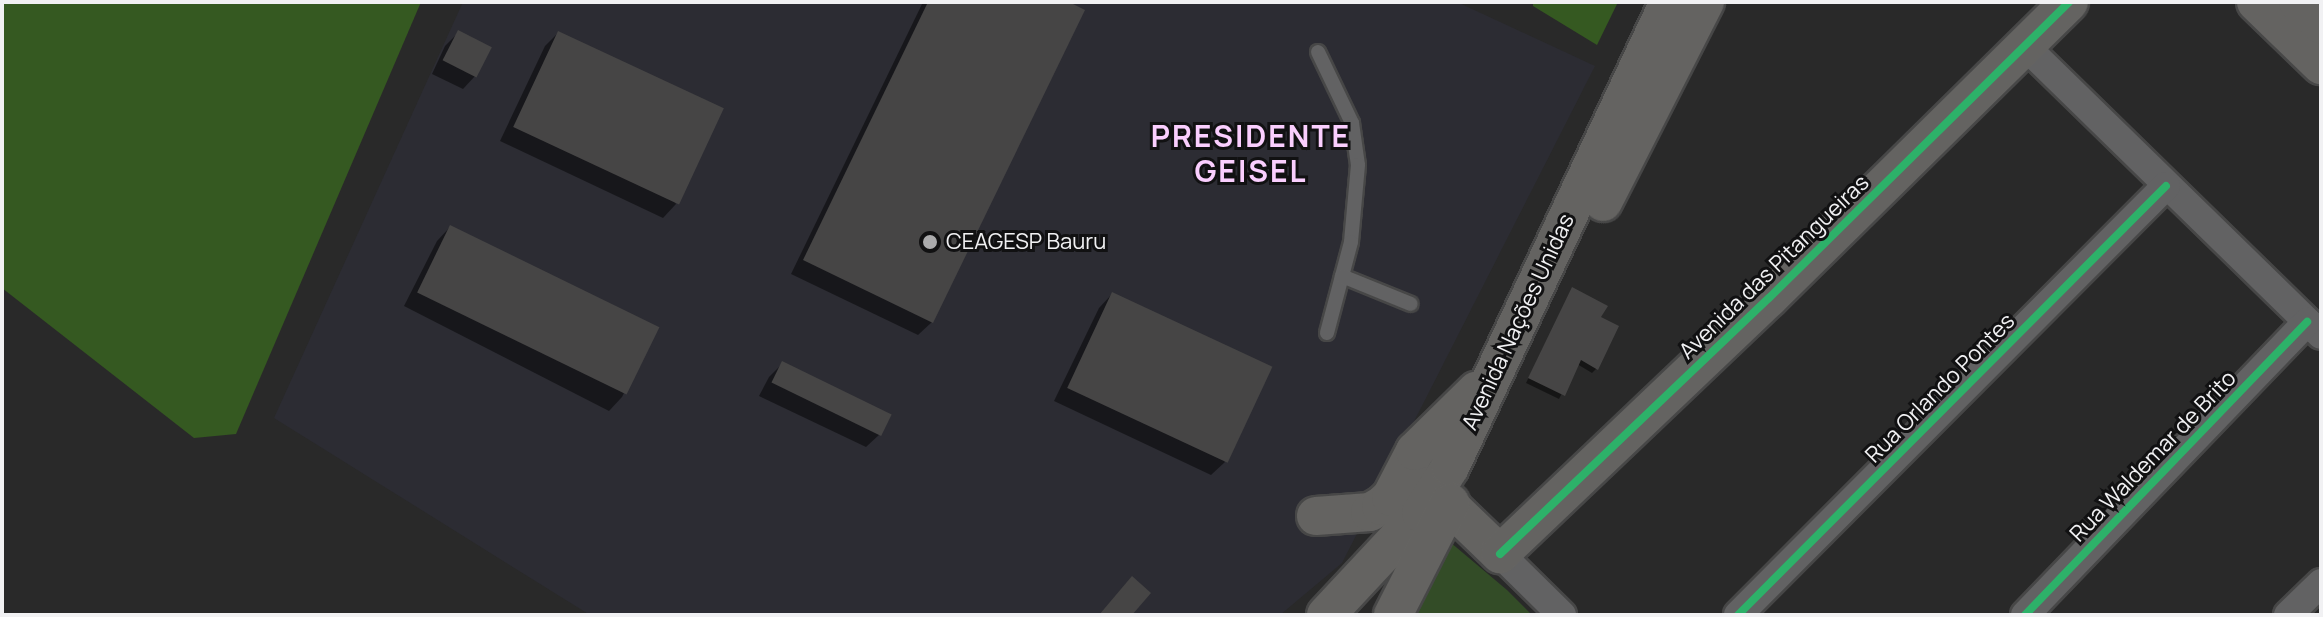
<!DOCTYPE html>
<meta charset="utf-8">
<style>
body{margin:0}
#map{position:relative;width:2323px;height:617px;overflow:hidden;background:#292929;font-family:Manrope,sans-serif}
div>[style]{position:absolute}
.built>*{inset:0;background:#2c2c33}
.green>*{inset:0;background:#334c27}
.forest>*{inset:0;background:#355921}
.shadow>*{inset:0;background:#0007}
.building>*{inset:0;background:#464545;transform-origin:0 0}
.roads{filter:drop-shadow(2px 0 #474747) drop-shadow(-2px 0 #474747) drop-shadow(0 2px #474747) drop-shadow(0 -2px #474747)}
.lane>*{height:14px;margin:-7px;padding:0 7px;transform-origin:7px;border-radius:7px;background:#626263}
.street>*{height:28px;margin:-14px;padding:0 14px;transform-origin:14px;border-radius:14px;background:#626263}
.secondary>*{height:38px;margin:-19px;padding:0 19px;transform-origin:19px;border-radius:19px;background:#646361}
.cycleway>*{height:8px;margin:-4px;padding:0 4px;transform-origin:4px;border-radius:4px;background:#2db169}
.dots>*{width:22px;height:22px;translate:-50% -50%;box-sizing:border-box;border:4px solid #111112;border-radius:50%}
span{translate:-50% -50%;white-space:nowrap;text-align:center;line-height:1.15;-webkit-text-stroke:6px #111112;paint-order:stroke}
.poi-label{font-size:22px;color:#f1f1f3}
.left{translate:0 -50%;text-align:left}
.street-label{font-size:22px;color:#f1f1f3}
.district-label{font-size:30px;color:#facefe;font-weight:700;letter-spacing:2px}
.frame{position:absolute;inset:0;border:4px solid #f1f1f3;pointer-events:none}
</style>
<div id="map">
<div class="built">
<div style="clip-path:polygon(463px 2px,1457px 2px,1595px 66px,1342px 563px,1280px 615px,590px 615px,274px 418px)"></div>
</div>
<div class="green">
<div style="clip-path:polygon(1450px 542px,1507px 590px,1532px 615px,1413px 615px)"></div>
</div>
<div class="forest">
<div style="clip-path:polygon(2px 2px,421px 2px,236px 434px,194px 438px,2px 288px)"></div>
<div style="clip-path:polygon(1533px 2px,1618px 2px,1597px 45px,1533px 6px)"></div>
</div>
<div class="shadow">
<div style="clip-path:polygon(923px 2px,1065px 2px,932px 322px,918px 335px,791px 274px)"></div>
<div style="clip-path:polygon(458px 33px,476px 75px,463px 89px,432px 74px,445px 46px)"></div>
<div style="clip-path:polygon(558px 33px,676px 204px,663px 218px,500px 141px,545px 46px)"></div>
<div style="clip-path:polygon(450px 227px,656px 328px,622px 397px,609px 411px,404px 306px,437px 241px)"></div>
<div style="clip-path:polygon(1572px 289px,1598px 318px,1596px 369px,1592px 373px,1577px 364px,1559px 399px,1526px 383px)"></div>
<div style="clip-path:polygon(1112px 294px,1225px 462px,1211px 475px,1054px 401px,1099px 308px)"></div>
<div style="clip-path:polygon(782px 364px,880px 434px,866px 447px,759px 396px,769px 377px)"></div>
</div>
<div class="building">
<div style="clip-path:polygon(928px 2px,1069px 2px,1085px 10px,933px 323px,803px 260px)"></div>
<div style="left:458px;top:30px;width:38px;height:34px;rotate:27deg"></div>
<div style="left:558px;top:31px;width:183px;height:106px;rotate:25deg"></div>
<div style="left:450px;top:225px;width:233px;height:75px;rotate:26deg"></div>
<div style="clip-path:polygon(1572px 287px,1608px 306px,1601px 317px,1619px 326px,1598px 370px,1581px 360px,1565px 396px,1528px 378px)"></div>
<div style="left:1112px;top:292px;width:177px;height:106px;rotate:25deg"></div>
<div style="left:782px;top:361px;width:122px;height:24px;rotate:26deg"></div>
<div style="clip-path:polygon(1132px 576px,1151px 593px,1132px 615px,1099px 615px)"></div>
</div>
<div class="roads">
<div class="lane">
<div style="left:1318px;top:52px;width:79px;rotate:64.4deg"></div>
<div style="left:1352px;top:123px;width:42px;rotate:81.9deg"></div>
<div style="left:1358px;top:165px;width:77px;rotate:95.2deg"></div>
<div style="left:1351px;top:242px;width:94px;rotate:104.8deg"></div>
<div style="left:1342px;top:276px;width:74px;rotate:22.1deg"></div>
</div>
<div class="street">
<div style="left:2026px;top:47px;width:412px;rotate:44.3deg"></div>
<div style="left:1500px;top:554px;width:87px;rotate:44.5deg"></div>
<div style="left:1738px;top:615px;width:606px;rotate:-45.07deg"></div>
<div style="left:2025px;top:615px;width:407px;rotate:-46.1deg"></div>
<div style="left:2288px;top:615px;width:46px;rotate:-44.1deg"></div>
</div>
<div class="secondary">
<div style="left:2256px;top:2px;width:91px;rotate:44.1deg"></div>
<div style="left:2298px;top:2px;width:32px;rotate:44deg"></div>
<div style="left:1603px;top:202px;width:225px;rotate:-63deg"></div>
<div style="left:1449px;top:505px;width:71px;rotate:43.9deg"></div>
<div style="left:1500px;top:554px;width:371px;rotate:-43.6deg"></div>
<div style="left:1769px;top:298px;width:421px;rotate:-44.6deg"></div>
<div style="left:1316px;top:516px;width:54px;rotate:-4.2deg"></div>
<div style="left:1370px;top:512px;width:13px;rotate:-29deg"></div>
<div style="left:1381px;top:506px;width:13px;rotate:-42deg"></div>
<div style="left:1391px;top:497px;width:52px;rotate:-62.4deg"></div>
<div style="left:1415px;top:451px;width:86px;rotate:-44.5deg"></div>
<div style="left:1326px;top:615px;width:139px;rotate:-47deg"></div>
<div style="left:1421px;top:513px;width:54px;rotate:-57.8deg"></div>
<div style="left:1450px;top:467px;width:514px;rotate:-64.78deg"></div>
<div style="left:1393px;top:615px;width:126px;rotate:-63deg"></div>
</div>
</div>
<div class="cycleway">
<div style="left:1500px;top:554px;width:371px;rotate:-43.6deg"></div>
<div style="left:1769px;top:298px;width:421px;rotate:-44.6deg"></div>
<div style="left:1738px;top:615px;width:606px;rotate:-45.07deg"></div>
<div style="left:2025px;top:615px;width:407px;rotate:-46.1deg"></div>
</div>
<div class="dots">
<div style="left:930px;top:242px;background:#ababac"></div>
</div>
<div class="poi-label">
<span class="left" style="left:946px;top:242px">CEAGESP Bauru</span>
</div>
<div class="street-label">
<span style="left:1774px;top:267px;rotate:-44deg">Avenida das Pitangueiras</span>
<span style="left:1518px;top:322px;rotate:-65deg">Avenida Nações Unidas</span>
<span style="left:1940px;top:388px;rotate:-45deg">Rua Orlando Pontes</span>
<span style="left:2153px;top:456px;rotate:-46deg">Rua Waldemar de Brito</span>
</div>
<div class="district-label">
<span style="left:1251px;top:153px">PRESIDENTE<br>GEISEL</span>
</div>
<div class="frame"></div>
</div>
